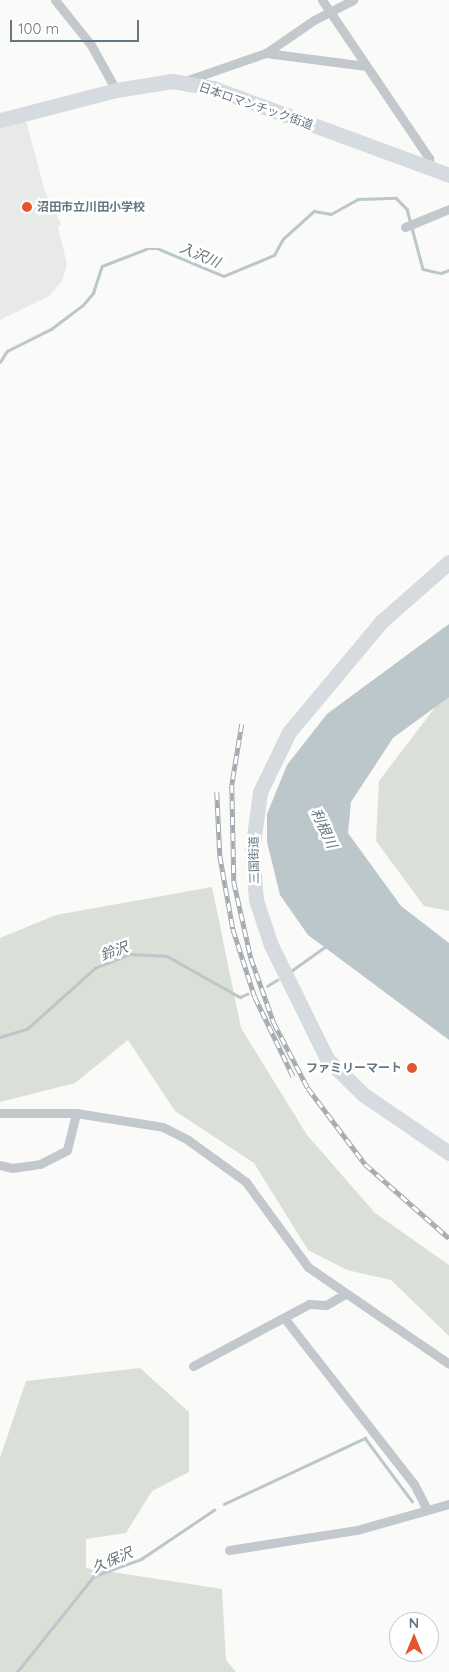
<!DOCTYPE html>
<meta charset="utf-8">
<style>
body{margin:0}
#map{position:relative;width:449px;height:1672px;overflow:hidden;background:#fafaf8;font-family:Quicksand,"Noto Sans JP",sans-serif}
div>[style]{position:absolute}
.built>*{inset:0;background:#e8e9e9}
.green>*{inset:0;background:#dadfd7}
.water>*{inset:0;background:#bbc7cb}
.stream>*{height:2.5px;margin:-1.25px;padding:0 1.25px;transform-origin:1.25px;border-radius:1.25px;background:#bbc7cb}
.street>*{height:9px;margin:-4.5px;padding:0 4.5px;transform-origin:4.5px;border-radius:4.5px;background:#c3c8cc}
.highway>*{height:15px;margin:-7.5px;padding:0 7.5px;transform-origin:7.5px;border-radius:7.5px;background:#d6dbdf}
.rail>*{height:4.5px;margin-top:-2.25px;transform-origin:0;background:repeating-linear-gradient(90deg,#fff 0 8px,#a2aab0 0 16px);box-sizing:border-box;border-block:1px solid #a2aab0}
.dots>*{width:14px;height:14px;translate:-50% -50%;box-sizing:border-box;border:2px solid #fff;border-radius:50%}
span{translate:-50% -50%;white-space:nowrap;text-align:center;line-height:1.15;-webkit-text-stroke:5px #fff;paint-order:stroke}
.street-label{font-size:12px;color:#657683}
.poi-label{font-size:12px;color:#657683;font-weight:700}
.left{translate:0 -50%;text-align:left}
.right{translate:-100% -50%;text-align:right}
.water-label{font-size:14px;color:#60757c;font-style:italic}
.north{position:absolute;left:389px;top:1612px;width:50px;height:50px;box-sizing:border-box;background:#fff;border:1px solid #c1c8cd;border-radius:50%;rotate:0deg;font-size:14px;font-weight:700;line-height:20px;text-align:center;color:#657683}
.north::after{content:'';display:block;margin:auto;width:18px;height:22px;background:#e4572e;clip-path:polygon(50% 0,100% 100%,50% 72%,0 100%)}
.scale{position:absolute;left:10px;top:20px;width:129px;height:22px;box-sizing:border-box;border:2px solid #657683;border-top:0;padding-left:6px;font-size:15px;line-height:18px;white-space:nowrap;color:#657683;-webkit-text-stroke:4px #fff;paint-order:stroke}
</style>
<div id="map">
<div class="built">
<div style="clip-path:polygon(26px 121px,45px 191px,61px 224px,58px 227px,67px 264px,62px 281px,49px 296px,0 320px,0 126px)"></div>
</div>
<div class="green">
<div style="clip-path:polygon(449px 689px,449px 911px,424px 906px,376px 841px,379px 781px)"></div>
<div style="clip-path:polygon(212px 887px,241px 1028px,307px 1135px,375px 1213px,449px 1265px,449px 1336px,391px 1280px,347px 1270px,308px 1250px,254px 1163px,175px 1111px,128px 1040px,75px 1083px,0 1102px,0 938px,56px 915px)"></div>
<div style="clip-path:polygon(140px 1368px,189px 1412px,189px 1472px,152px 1491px,126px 1533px,86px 1539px,86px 1568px,222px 1589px,226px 1660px,236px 1672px,0 1672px,0 1458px,26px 1381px)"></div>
</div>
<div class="water">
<div style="clip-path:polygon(449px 624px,449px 697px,393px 738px,351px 802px,348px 833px,401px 906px,449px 943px,449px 1040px,308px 935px,280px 895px,267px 842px,267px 814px,287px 765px,327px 714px)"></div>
</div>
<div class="stream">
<div style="left:0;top:362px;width:13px;rotate:-58deg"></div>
<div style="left:7px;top:351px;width:49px;rotate:-26.6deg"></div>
<div style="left:51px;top:329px;width:40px;rotate:-37deg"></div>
<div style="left:83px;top:305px;width:16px;rotate:-50deg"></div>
<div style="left:93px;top:293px;width:28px;rotate:-72deg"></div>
<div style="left:102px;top:266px;width:47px;rotate:-21.1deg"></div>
<div style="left:146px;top:249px;width:13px"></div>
<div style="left:159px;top:249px;width:70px;rotate:22.6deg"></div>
<div style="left:224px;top:276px;width:54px;rotate:-22.8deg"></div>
<div style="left:274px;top:255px;width:18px;rotate:-61deg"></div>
<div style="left:283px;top:239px;width:42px;rotate:-42.1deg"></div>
<div style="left:314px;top:211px;width:17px;rotate:10deg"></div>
<div style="left:331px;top:214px;width:31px;rotate:-29deg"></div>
<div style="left:358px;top:199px;width:38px;rotate:-2deg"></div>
<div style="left:396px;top:198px;width:16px;rotate:45deg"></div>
<div style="left:407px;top:209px;width:62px;rotate:75.1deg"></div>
<div style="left:423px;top:269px;width:18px;rotate:13deg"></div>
<div style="left:441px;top:273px;width:9px;rotate:-21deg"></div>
<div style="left:291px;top:971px;width:43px;rotate:-35.5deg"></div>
<div style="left:267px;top:986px;width:12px;rotate:-31deg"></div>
<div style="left:0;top:1037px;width:28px;rotate:-17deg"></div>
<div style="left:27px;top:1029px;width:91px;rotate:-41.9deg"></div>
<div style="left:95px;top:968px;width:38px;rotate:-22deg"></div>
<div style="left:130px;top:954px;width:37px;rotate:3deg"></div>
<div style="left:167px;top:956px;width:84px;rotate:29.3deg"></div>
<div style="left:240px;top:997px;width:8px;rotate:-23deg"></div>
<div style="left:224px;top:1504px;width:156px;rotate:-25.1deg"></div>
<div style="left:365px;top:1438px;width:79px;rotate:53.3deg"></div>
<div style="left:17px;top:1672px;width:123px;rotate:-51.3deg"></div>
<div style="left:94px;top:1576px;width:50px;rotate:-19.9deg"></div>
<div style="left:141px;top:1559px;width:88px;rotate:-33.9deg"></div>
</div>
<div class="street">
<div style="left:55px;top:0;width:58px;rotate:51.3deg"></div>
<div style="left:91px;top:45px;width:51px;rotate:60.9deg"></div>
<div style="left:322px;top:0;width:191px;rotate:55.9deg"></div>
<div style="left:429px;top:158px;width:11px;rotate:85deg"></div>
<div style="left:266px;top:53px;width:101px;rotate:7.4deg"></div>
<div style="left:185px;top:81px;width:86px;rotate:-19.1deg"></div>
<div style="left:266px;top:53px;width:58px;rotate:-34.5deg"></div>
<div style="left:314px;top:20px;width:44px;rotate:-27.1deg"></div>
<div style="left:405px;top:227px;width:48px;rotate:-22.2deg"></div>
<div style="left:0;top:1113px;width:76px"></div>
<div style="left:76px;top:1113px;width:88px;rotate:9.1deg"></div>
<div style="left:163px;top:1127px;width:28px;rotate:27deg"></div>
<div style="left:188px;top:1140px;width:72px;rotate:35.9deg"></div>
<div style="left:246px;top:1182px;width:105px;rotate:53.9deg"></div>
<div style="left:308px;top:1267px;width:171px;rotate:34.5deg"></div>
<div style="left:0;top:1165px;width:12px;rotate:14deg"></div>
<div style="left:12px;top:1168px;width:28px;rotate:-8deg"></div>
<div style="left:40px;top:1164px;width:30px;rotate:-27deg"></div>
<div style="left:67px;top:1150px;width:38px;rotate:-76deg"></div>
<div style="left:285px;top:1319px;width:209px;rotate:52deg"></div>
<div style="left:414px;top:1484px;width:29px;rotate:63deg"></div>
<div style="left:193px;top:1366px;width:132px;rotate:-28.1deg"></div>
<div style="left:309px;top:1304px;width:17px;rotate:3deg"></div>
<div style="left:326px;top:1305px;width:20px;rotate:-30deg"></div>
<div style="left:229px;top:1550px;width:130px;rotate:-8.9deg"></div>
<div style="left:357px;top:1530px;width:96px;rotate:-15.8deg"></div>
</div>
<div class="highway">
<div style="left:0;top:120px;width:120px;rotate:-14.5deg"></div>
<div style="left:116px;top:90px;width:57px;rotate:-9.1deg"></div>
<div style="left:172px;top:81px;width:42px;rotate:9.7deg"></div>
<div style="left:213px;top:88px;width:252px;rotate:20.2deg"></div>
<div style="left:449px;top:562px;width:91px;rotate:138.6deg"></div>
<div style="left:381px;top:622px;width:143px;rotate:129.9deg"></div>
<div style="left:289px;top:732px;width:67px;rotate:115.8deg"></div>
<div style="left:260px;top:792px;width:60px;rotate:97.7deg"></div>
<div style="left:252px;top:851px;width:49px;rotate:85.3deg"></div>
<div style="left:256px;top:900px;width:47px;rotate:71.6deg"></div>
<div style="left:271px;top:945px;width:127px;rotate:63.8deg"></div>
<div style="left:327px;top:1059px;width:52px;rotate:44.2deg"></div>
<div style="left:364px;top:1095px;width:103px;rotate:34.3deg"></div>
</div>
<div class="rail">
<div style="left:242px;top:724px;width:62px;rotate:99.3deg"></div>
<div style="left:232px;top:785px;width:97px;rotate:88.8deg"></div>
<div style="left:234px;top:882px;width:78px;rotate:77.4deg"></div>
<div style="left:251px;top:958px;width:69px;rotate:70.5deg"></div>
<div style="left:274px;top:1023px;width:73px;rotate:62.4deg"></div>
<div style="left:308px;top:1088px;width:95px;rotate:53.1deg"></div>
<div style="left:365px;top:1164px;width:112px;rotate:41.4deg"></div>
<div style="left:217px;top:792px;width:64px;rotate:87.3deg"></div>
<div style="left:220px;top:856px;width:74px;rotate:79.9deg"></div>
<div style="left:233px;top:929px;width:71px;rotate:72.1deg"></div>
<div style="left:255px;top:997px;width:88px;rotate:64.3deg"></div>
</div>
<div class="dots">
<div style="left:27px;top:207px;background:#e4572e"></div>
<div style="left:412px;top:1068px;background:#e4572e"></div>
</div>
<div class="street-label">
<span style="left:256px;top:106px;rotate:19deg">日本ロマンチック街道</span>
<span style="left:254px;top:860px;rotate:-91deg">三国街道</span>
</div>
<div class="poi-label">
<span class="left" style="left:37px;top:207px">沼田市立川田小学校</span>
<span class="right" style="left:402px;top:1068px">ファミリーマート</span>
</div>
<div class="water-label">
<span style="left:200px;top:255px;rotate:23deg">入沢川</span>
<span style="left:324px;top:828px;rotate:65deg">利根川</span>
<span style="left:114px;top:951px;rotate:-20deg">鈴沢</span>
<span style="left:112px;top:1560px;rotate:-23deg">久保沢</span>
</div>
<div class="north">N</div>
<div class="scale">100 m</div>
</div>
